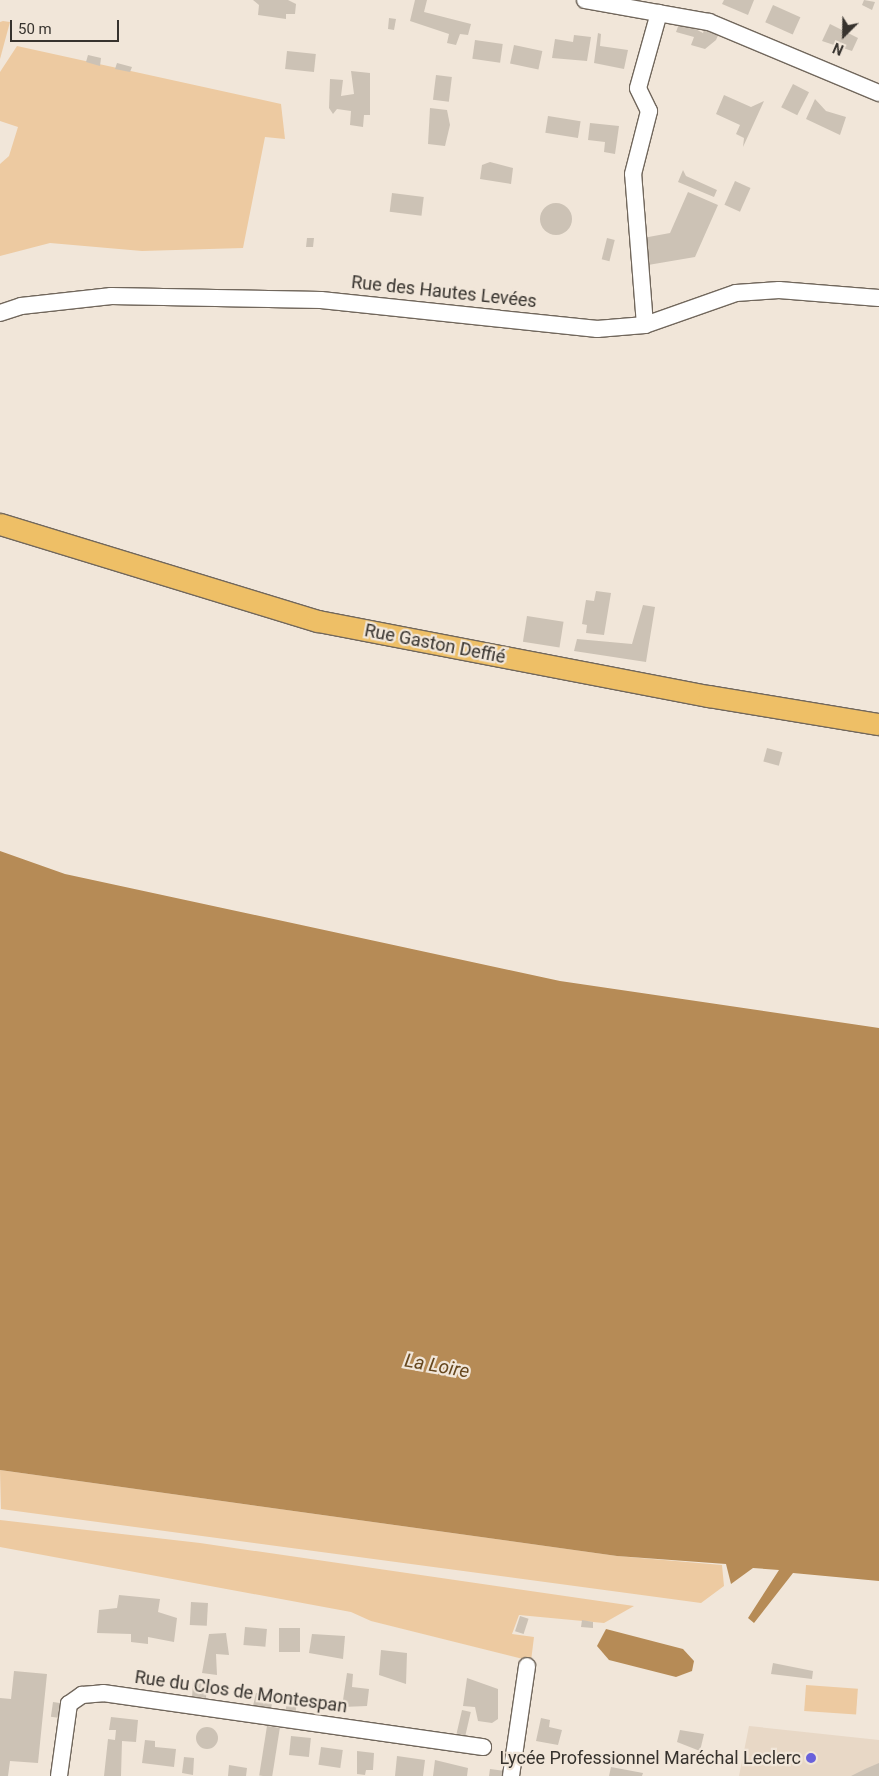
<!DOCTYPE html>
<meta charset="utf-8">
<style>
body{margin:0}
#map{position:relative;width:879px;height:1776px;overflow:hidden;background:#f1e6d9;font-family:Roboto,sans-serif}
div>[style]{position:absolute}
.built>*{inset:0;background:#e8d8c6}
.green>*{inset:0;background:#edcaa1;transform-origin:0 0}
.water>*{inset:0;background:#b68b56}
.building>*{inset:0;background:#ccc2b5;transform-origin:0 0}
.round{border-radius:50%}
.roads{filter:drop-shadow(1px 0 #71675c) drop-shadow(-1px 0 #71675c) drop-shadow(0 1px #71675c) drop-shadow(0 -1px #71675c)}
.minor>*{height:16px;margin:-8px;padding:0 8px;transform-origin:8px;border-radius:8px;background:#fff}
.major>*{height:21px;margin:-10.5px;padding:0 10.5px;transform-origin:10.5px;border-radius:10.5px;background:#eebf66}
.dots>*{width:14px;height:14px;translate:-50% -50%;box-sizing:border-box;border:2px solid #f1e6d9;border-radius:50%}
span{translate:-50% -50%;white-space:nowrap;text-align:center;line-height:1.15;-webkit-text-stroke:4.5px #f1e6d9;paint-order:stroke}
.street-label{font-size:18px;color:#37332e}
.poi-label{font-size:18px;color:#37332e}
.right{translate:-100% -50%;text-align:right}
.water-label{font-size:19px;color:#66471e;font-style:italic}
.north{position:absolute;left:819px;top:10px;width:50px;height:50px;-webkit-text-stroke:4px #f1e6d9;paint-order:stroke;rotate:203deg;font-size:14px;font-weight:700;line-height:20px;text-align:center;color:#37332e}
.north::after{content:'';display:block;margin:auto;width:18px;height:22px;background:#37332e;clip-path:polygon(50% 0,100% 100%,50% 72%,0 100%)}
.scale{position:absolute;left:10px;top:20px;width:109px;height:22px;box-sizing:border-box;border:2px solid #37332e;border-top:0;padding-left:6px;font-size:15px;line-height:18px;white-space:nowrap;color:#37332e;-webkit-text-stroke:4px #f1e6d9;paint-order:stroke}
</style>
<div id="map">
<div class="built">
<div style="clip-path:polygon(749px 1726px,879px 1740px,879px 1776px,739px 1776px)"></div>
</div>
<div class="green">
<div style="clip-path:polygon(3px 21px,10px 22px,0 59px,0 22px)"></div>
<div style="clip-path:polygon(17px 46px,281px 104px,285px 139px,265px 137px,243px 248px,142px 251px,50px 243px,0 256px,0 164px,9px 156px,18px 127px,0 121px,0 72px)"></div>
<div style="clip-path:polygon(0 1470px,617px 1556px,722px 1565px,724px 1586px,701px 1603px,1px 1509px)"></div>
<div style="clip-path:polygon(0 1520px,200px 1543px,634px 1606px,604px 1623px,519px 1615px,512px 1634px,534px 1637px,531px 1661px,371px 1621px,351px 1612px,0 1547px)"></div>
<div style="left:806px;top:1685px;width:52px;height:26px;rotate:4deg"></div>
</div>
<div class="water">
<div style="clip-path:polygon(0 851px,65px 874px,560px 981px,879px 1028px,879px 1581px,793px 1573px,754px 1623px,748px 1618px,779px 1570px,753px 1568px,731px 1584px,726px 1564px,617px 1556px,0 1470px)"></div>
<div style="clip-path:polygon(606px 1629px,683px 1649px,694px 1661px,692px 1671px,676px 1677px,609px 1660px,597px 1646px)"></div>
</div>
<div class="building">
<div style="clip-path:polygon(253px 0,288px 0,296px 4px,295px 14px,286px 14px,286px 19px,258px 15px,259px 5px)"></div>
<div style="clip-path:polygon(415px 0,427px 0,424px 12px,471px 24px,468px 35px,460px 34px,456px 45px,447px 43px,449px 34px,410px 21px)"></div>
<div style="clip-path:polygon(724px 0,754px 0,748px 15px,722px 4px)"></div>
<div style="clip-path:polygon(864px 0,875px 2px,872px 10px,862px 5px)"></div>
<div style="left:773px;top:5px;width:30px;height:19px;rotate:24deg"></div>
<div style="clip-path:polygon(389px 18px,396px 19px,394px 30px,388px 29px)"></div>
<div style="clip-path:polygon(680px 21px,703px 33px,705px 27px,719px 33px,716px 40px,705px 49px,691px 45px,694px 37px,676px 32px)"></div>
<div style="clip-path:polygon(830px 24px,858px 38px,852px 51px,822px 41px)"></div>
<div style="clip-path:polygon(598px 33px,601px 34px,600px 46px,628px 50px,624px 69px,594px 63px)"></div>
<div style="clip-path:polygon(574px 35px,591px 37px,587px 61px,552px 58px,555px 39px,573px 42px)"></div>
<div style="left:475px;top:40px;width:28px;height:19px;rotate:8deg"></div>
<div style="left:514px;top:45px;width:29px;height:19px;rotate:12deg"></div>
<div style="left:287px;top:51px;width:29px;height:18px;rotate:6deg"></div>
<div style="clip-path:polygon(88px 55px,101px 58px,100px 66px,86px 62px)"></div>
<div style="clip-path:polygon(117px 63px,132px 67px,130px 72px,115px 69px)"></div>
<div style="clip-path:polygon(351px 71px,370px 73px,370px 115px,364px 115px,363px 127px,350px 125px,351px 111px,337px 109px,333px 114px,329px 108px,330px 79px,343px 80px,341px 96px,354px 94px)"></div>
<div style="left:436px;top:75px;width:16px;height:25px;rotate:7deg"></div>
<div style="left:793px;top:84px;width:18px;height:26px;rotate:27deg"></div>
<div style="clip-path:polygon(724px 95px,751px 107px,764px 101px,743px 147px,744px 138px,736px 134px,740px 125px,716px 114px)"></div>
<div style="clip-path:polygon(815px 99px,826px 111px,846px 117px,840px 135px,806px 119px)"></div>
<div style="clip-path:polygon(430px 108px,447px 110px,450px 125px,445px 146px,428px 144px)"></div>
<div style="left:548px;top:116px;width:33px;height:17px;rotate:9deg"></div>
<div style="clip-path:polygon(590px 123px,619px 126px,615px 154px,604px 152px,605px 142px,588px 140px)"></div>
<div style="clip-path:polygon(490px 162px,513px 168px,511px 184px,480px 179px,482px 165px)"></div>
<div style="clip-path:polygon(683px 170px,686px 176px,717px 190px,714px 197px,678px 182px)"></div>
<div style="left:735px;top:181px;width:17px;height:26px;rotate:24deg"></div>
<div style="clip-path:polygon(688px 192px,718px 205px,695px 257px,648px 265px,643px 238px,670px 233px)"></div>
<div style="left:392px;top:193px;width:32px;height:19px;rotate:7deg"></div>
<div class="round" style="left:540px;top:203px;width:32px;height:32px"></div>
<div style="clip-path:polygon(307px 238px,314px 238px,313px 247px,306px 247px)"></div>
<div style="left:607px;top:238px;width:8px;height:22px;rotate:14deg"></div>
<div style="clip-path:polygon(596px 591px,611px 593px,604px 635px,586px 633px,587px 625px,582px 624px,586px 600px,594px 601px)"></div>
<div style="clip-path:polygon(643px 605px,655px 607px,646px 662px,574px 651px,577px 639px,632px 644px)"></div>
<div style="left:527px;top:616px;width:37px;height:26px;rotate:9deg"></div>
<div style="left:767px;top:748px;width:16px;height:14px;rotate:15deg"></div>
<div style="clip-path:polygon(119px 1595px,160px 1599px,158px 1612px,177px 1618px,174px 1642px,148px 1637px,148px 1644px,131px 1642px,131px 1634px,97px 1633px,99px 1610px,117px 1608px)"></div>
<div style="left:191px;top:1602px;width:17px;height:23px;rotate:3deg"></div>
<div style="left:520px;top:1616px;width:9px;height:16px;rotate:18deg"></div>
<div style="clip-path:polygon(582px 1620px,593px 1622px,593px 1628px,581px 1627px)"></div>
<div style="left:245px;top:1627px;width:22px;height:18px;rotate:5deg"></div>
<div style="left:279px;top:1628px;width:21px;height:24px"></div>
<div style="clip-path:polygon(226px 1633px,229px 1655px,216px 1654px,217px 1675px,202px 1673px,209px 1634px)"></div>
<div style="clip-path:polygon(312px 1634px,345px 1636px,343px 1659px,309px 1653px)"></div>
<div style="clip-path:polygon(381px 1650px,407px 1653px,406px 1684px,379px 1675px)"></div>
<div style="clip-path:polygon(773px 1663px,813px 1671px,812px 1679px,771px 1674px)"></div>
<div style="clip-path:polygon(14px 1671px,47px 1674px,38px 1763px,10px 1761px,8px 1776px,0 1776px,0 1698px,11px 1699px)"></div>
<div style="clip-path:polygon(347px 1673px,353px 1674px,352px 1687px,369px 1689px,367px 1706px,342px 1707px)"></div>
<div style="clip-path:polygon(467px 1678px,498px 1689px,498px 1719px,492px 1723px,478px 1721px,475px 1707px,463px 1706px)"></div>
<div style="left:193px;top:1683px;width:14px;height:14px;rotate:4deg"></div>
<div style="left:256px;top:1693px;width:18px;height:13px;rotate:13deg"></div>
<div style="left:287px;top:1699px;width:10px;height:12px;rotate:6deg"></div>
<div style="left:53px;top:1702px;width:7px;height:15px;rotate:8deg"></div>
<div style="left:462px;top:1710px;width:9px;height:24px;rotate:13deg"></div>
<div style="clip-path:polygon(111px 1717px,138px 1720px,136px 1742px,122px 1741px,121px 1776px,104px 1776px,108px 1739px,115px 1740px,116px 1730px,109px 1730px)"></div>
<div style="clip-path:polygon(541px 1718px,550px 1720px,549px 1727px,562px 1730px,558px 1745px,536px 1741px)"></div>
<div style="left:267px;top:1726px;width:13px;height:50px;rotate:9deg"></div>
<div class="round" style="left:196px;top:1727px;width:22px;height:22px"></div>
<div style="clip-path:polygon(680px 1730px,704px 1734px,700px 1751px,677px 1742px)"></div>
<div style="left:291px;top:1736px;width:20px;height:19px;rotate:6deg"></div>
<div style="clip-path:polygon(145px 1740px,155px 1741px,155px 1747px,176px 1749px,174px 1767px,142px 1763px)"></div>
<div style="left:321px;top:1747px;width:22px;height:18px;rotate:8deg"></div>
<div style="clip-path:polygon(357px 1751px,374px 1753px,373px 1770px,366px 1770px,365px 1775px,357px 1774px)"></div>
<div style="clip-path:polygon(397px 1756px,425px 1760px,423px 1776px,395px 1776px)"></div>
<div style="clip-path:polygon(184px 1757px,194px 1758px,193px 1775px,182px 1773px)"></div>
<div style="clip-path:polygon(435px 1760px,468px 1768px,467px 1776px,433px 1776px)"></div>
<div style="clip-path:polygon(879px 1763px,879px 1776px,851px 1776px,865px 1769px)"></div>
<div style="clip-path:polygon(229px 1765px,247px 1768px,246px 1776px,228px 1776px)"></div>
<div style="clip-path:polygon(611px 1767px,643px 1773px,642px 1776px,609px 1776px)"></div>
<div style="clip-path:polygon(490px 1769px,505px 1771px,505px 1776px,489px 1776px)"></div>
</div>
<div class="roads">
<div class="minor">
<div style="left:585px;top:0;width:126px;rotate:10.1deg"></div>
<div style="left:709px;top:22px;width:184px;rotate:22.7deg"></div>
<div style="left:0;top:313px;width:22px;rotate:-18deg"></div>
<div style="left:21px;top:306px;width:91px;rotate:-6.3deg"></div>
<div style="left:111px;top:296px;width:210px;rotate:1.1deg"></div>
<div style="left:321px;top:300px;width:278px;rotate:6deg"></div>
<div style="left:597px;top:329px;width:48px;rotate:-4.8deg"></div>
<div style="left:645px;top:325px;width:96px;rotate:-19.4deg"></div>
<div style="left:736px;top:293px;width:43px;rotate:-4deg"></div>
<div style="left:779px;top:290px;width:100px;rotate:4.6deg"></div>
<div style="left:645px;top:325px;width:151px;rotate:-94.5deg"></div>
<div style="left:633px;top:174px;width:65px;rotate:-75.7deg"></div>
<div style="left:649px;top:111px;width:25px;rotate:-116deg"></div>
<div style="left:638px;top:88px;width:78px;rotate:-74.4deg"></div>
<div style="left:59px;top:1776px;width:73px;rotate:-82.1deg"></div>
<div style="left:69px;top:1704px;width:16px;rotate:-35deg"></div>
<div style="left:82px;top:1695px;width:21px;rotate:-5deg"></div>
<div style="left:103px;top:1693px;width:384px;rotate:8.1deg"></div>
<div style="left:511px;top:1776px;width:111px;rotate:-81.7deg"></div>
</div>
<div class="major">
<div style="left:0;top:524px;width:332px;rotate:17deg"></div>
<div style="left:318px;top:621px;width:398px;rotate:10.9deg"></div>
<div style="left:709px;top:696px;width:172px;rotate:9.4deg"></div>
</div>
</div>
<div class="dots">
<div style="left:811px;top:1758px;background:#6961db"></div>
</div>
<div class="street-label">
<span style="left:444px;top:292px;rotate:6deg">Rue des Hautes Levées</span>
<span style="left:435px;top:644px;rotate:11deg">Rue Gaston Deffié</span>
<span style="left:241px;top:1692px;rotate:8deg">Rue du Clos de Montespan</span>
</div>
<div class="poi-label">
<span class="right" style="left:801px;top:1758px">Lycée Professionnel Maréchal Leclerc</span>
</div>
<div class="water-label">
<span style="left:437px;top:1366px;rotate:10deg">La Loire</span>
</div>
<div class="north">N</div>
<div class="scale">50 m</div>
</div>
